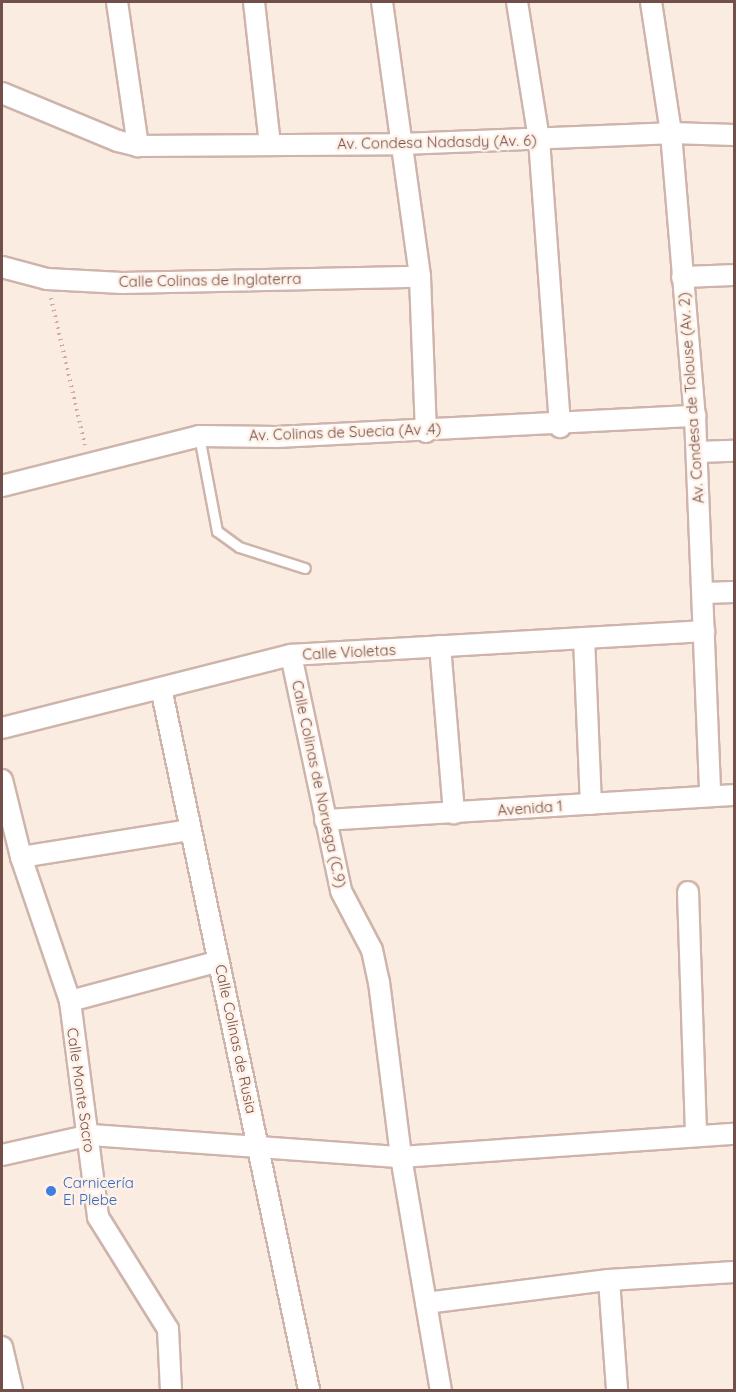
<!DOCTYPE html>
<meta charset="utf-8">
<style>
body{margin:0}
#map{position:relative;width:736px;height:1392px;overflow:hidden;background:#fbece1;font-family:Quicksand,sans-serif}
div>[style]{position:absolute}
.path>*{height:4px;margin-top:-2px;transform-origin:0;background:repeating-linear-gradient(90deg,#d5a89d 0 1.5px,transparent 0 6px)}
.roads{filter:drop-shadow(2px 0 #ceb4ab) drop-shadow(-2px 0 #ceb4ab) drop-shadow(0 2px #ceb4ab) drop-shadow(0 -2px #ceb4ab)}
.service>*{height:9px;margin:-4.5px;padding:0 4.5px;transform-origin:4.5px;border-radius:4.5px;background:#fff}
.minor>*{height:20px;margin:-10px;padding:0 10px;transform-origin:10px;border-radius:10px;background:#fff}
.dots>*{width:16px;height:16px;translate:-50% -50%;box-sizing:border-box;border:3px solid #fff1e7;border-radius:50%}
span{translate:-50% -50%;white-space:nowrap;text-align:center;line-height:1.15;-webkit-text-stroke:5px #fff1e7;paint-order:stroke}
.street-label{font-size:15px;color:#725049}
.shop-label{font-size:15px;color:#366cbe}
.left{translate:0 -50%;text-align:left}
.frame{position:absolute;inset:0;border:3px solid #725049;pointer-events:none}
</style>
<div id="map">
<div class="path">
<div style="left:51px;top:298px;width:151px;rotate:77deg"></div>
</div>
<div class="roads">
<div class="service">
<div style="left:199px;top:436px;width:97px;rotate:79.3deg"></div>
<div style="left:217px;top:531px;width:27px;rotate:36deg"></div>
<div style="left:239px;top:547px;width:69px;rotate:17.7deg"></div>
</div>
<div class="minor">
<div style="left:117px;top:2px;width:146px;rotate:81.7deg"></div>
<div style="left:254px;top:2px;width:143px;rotate:83.6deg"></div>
<div style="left:382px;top:2px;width:278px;rotate:82.1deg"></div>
<div style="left:420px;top:277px;width:155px;rotate:87.8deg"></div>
<div style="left:517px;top:2px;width:139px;rotate:80.9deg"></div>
<div style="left:539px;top:139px;width:289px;rotate:85.8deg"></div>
<div style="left:651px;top:2px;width:133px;rotate:81.3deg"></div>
<div style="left:671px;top:133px;width:284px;rotate:85.2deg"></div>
<div style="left:695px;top:416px;width:380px;rotate:87.7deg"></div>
<div style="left:2px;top:93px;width:126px;rotate:22.5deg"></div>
<div style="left:118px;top:141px;width:21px;rotate:14deg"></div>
<div style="left:138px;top:146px;width:264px;rotate:-0.4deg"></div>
<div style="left:402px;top:144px;width:269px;rotate:-2.3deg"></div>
<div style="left:671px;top:133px;width:63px;rotate:1.8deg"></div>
<div style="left:2px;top:267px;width:47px;rotate:14.9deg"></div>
<div style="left:47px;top:279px;width:75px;rotate:3.1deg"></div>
<div style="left:122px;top:283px;width:298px;rotate:-1.2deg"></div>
<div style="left:682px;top:277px;width:52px;rotate:-2.2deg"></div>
<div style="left:697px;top:452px;width:37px;rotate:-2deg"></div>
<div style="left:2px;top:486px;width:203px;rotate:-14.2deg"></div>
<div style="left:199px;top:436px;width:78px;rotate:0.7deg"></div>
<div style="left:277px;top:437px;width:419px;rotate:-2.9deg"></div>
<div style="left:703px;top:593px;width:31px;rotate:-2deg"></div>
<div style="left:584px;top:638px;width:166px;rotate:87.6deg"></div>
<div style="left:440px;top:646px;width:168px;rotate:85.2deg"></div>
<div style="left:291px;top:655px;width:241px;rotate:78deg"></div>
<div style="left:341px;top:891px;width:67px;rotate:62.3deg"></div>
<div style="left:372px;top:950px;width:33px;rotate:78deg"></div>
<div style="left:379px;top:982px;width:176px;rotate:82.8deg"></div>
<div style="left:401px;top:1157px;width:236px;rotate:80.3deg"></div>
<div style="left:161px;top:688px;width:717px;rotate:78.09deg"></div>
<div style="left:2px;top:728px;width:298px;rotate:-14.2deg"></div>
<div style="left:291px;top:655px;width:414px;rotate:-3.3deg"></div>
<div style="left:2px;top:780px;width:79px;rotate:76.1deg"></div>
<div style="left:21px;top:857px;width:152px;rotate:71.2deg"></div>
<div style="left:70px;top:1001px;width:218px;rotate:82.6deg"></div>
<div style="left:98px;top:1217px;width:132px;rotate:58deg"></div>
<div style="left:168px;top:1329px;width:61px;rotate:87.2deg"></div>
<div style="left:325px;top:820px;width:410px;rotate:-3.5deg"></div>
<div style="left:21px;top:857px;width:171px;rotate:-9.1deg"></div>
<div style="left:688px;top:892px;width:244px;rotate:88.1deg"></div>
<div style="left:70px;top:1001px;width:154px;rotate:-15deg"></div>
<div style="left:2px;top:1155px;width:91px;rotate:-12.7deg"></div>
<div style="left:91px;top:1135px;width:311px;rotate:4.1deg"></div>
<div style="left:401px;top:1157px;width:334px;rotate:-4deg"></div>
<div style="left:609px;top:1280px;width:110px;rotate:85.8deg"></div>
<div style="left:426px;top:1303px;width:184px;rotate:-7.2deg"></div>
<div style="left:609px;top:1280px;width:125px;rotate:-3.7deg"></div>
<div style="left:2px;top:1347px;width:44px;rotate:76.9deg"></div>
</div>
</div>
<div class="dots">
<div style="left:51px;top:1191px;background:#3f7fe0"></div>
</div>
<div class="street-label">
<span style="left:437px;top:142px;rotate:-1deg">Av. Condesa Nadasdy (Av. 6)</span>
<span style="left:210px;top:280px;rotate:-1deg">Calle Colinas de Inglaterra</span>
<span style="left:691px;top:398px;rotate:-94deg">Av. Condesa de Tolouse (Av. 2)</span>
<span style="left:345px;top:432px;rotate:-2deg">Av. Colinas de Suecia (Av .4)</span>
<span style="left:349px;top:652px;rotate:-3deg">Calle Violetas</span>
<span style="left:319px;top:784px;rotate:78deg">Calle Colinas de Noruega (C.9)</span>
<span style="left:530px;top:808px;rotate:-4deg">Avenida 1</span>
<span style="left:236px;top:1039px;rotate:78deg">Calle Colinas de Rusia</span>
<span style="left:81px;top:1090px;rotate:82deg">Calle Monte Sacro</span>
</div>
<div class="shop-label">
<span class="left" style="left:63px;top:1191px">Carnicería<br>El Plebe</span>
</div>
<div class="frame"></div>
</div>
